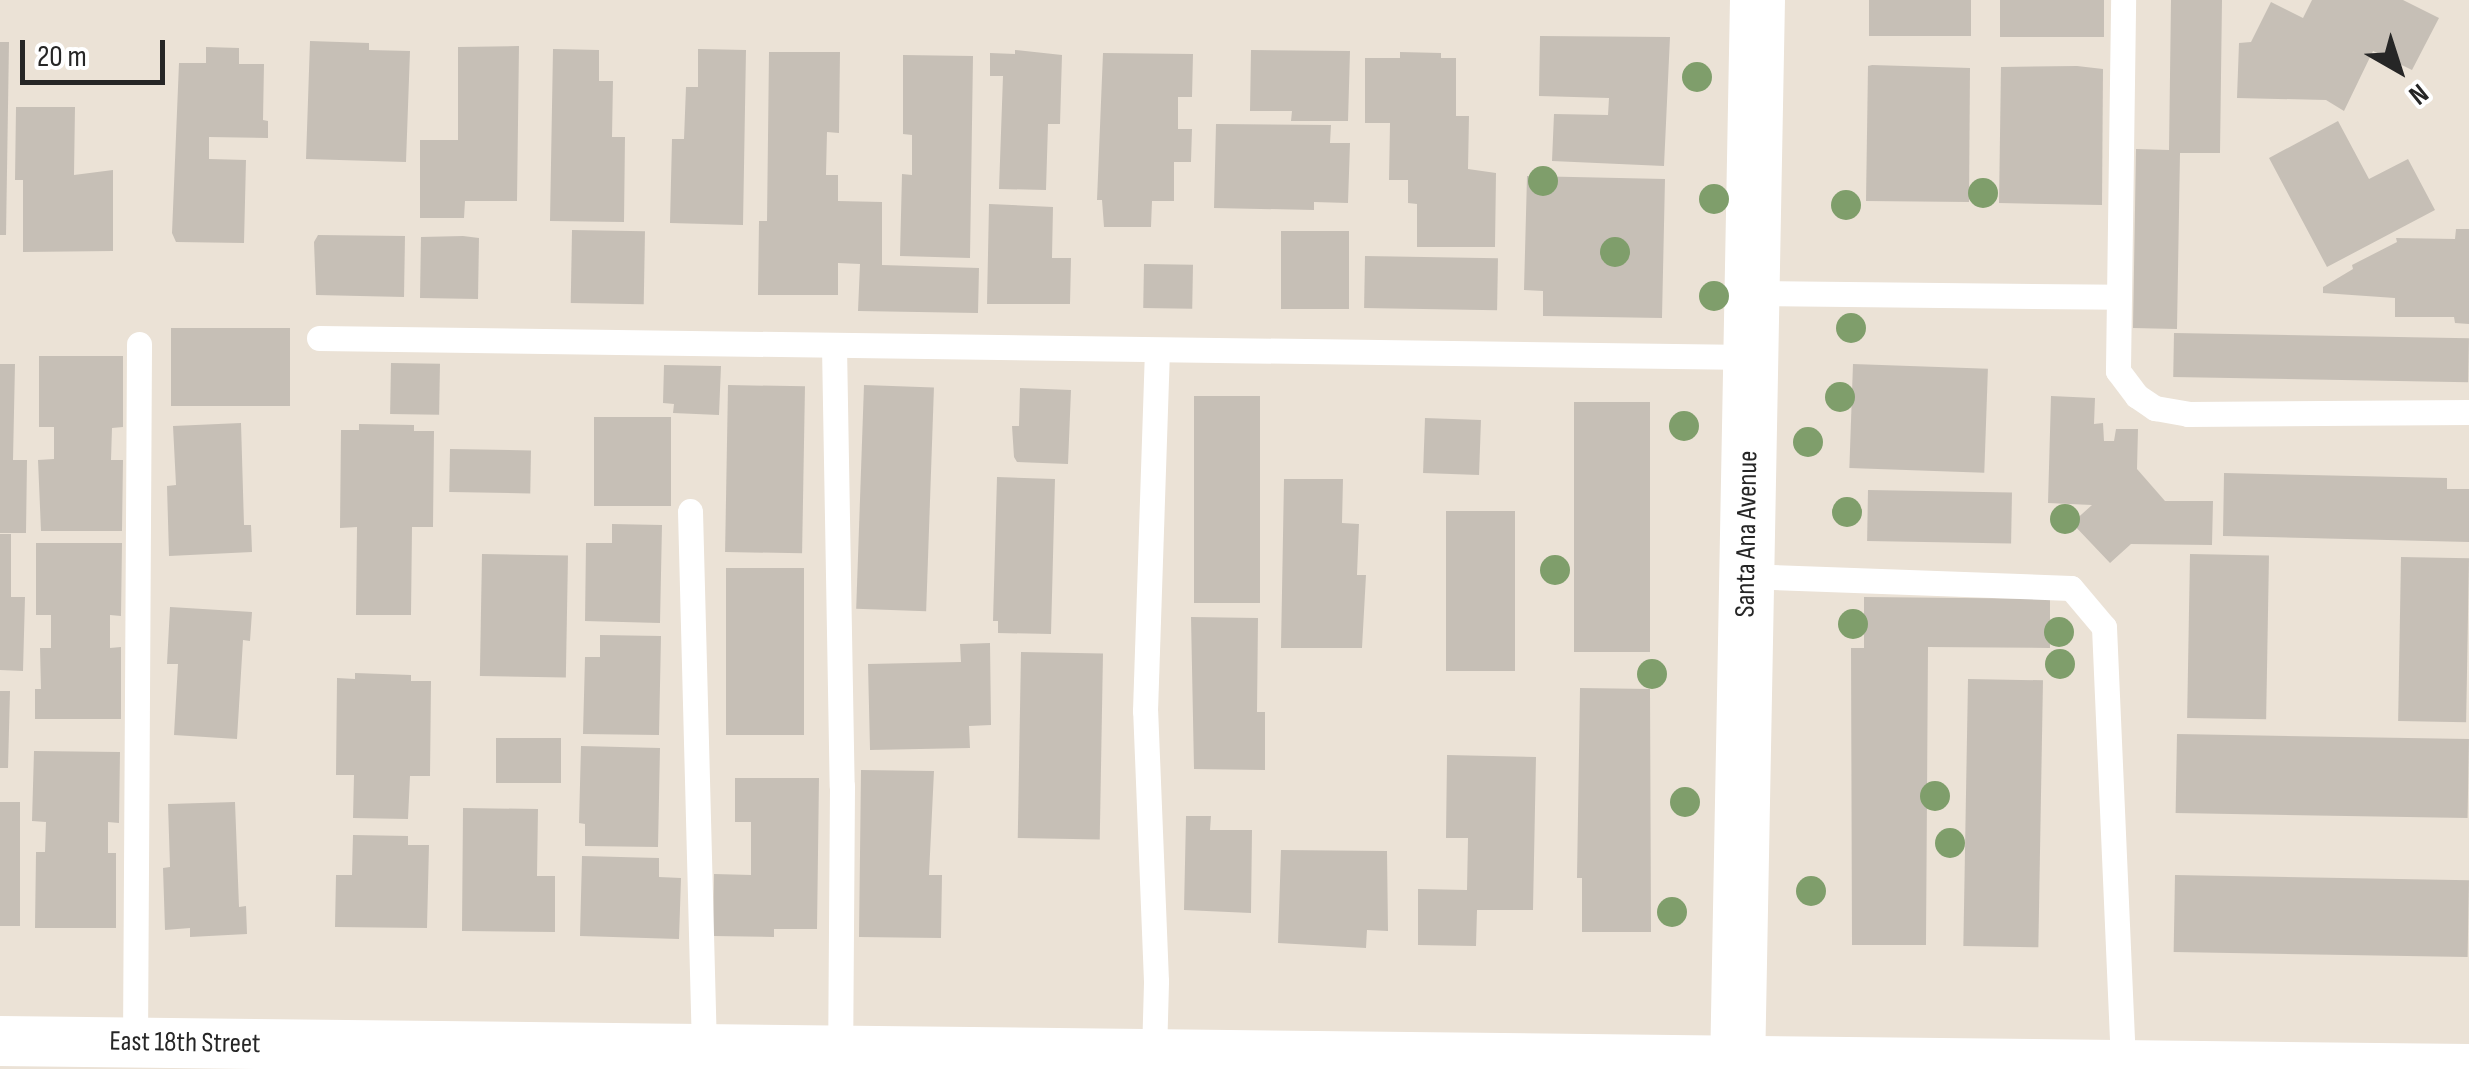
<!DOCTYPE html>
<style>
body{margin:0}
#map{position:relative;width:2469px;height:1069px;overflow:hidden;background:#ebe2d6;font-family:"Sofia Sans Condensed",sans-serif}
div>[style]{position:absolute}
.building>*{inset:0;background:#c6bfb6;transform-origin:0 0}
.lane>*{height:25px;margin:-12.5px;padding:0 12.5px;transform-origin:12.5px;border-radius:12.5px;background:#fff}
.street>*{height:50px;margin:-25px;padding:0 25px;transform-origin:25px;border-radius:25px;background:#fff}
.secondary>*{height:55px;margin:-27.5px;padding:0 27.5px;transform-origin:27.5px;border-radius:27.5px;background:#fff}
.trees>*{width:30px;height:30px;margin:-15px;border-radius:50%;background:#7f9e6b}
span{translate:-50% -50%;white-space:nowrap;text-align:center;line-height:1.15;-webkit-text-stroke:8px #fff;paint-order:stroke}
.street-label{font-size:28px;color:#262626}
.north{position:absolute;left:2349px;top:20px;width:100px;height:100px;-webkit-text-stroke:8px #fff;paint-order:stroke;rotate:141deg;font-size:28px;font-weight:700;line-height:40px;text-align:center;color:#262626}
.north::after{content:'';display:block;margin:auto;width:35px;height:45px;background:#262626;clip-path:polygon(50% 0,100% 100%,50% 72%,0 100%)}
.scale{position:absolute;left:20px;top:40px;width:145px;height:45px;box-sizing:border-box;border:5px solid #262626;border-top:0;padding-left:12px;font-size:30px;line-height:35px;white-space:nowrap;color:#262626;-webkit-text-stroke:8px #fff;paint-order:stroke}
</style>
<div id="map">
<div class="building">
<div style="left:1869px;top:0;width:102px;height:36px"></div>
<div style="left:2000px;top:0;width:104px;height:37px"></div>
<div style="clip-path:polygon(2171px 0,2222px 0,2220px 153px,2180px 153px,2177px 329px,2133px 328px,2136px 149px,2169px 150px)"></div>
<div style="clip-path:polygon(2312px 0,2403px 0,2439px 18px,2412px 70px,2373px 51px,2344px 111px,2326px 100px,2237px 98px,2239px 43px,2251px 42px,2271px 2px,2303px 18px)"></div>
<div style="clip-path:polygon(1540px 36px,1670px 37px,1664px 166px,1552px 161px,1554px 114px,1608px 115px,1609px 98px,1539px 96px)"></div>
<div style="clip-path:polygon(310px 41px,369px 43px,369px 50px,410px 51px,406px 162px,306px 159px)"></div>
<div style="clip-path:polygon(0 42px,9px 42px,6px 235px,0 235px)"></div>
<div style="clip-path:polygon(519px 46px,517px 201px,465px 201px,464px 218px,420px 218px,420px 140px,458px 140px,458px 47px)"></div>
<div style="clip-path:polygon(206px 47px,239px 48px,239px 64px,264px 64px,263px 120px,268px 121px,268px 138px,209px 137px,209px 159px,246px 160px,244px 243px,176px 242px,172px 233px,179px 63px,206px 63px)"></div>
<div style="clip-path:polygon(553px 49px,599px 50px,599px 81px,613px 81px,612px 137px,625px 137px,624px 222px,550px 221px)"></div>
<div style="clip-path:polygon(698px 49px,746px 50px,743px 225px,670px 223px,672px 139px,684px 139px,686px 87px,698px 87px)"></div>
<div style="clip-path:polygon(1015px 50px,1062px 55px,1060px 124px,1048px 124px,1046px 190px,999px 189px,1003px 76px,990px 76px,990px 53px,1015px 54px)"></div>
<div style="clip-path:polygon(1251px 50px,1350px 51px,1348px 121px,1291px 121px,1292px 111px,1250px 111px)"></div>
<div style="clip-path:polygon(769px 52px,840px 52px,839px 133px,827px 132px,826px 175px,838px 175px,838px 201px,882px 202px,882px 265px,979px 268px,978px 313px,858px 311px,860px 264px,838px 263px,838px 295px,758px 295px,759px 221px,767px 221px)"></div>
<div style="clip-path:polygon(1400px 52px,1441px 53px,1441px 58px,1456px 58px,1456px 116px,1469px 116px,1468px 169px,1496px 173px,1495px 247px,1417px 247px,1417px 204px,1408px 203px,1408px 180px,1389px 180px,1390px 123px,1365px 123px,1365px 58px,1400px 58px)"></div>
<div style="clip-path:polygon(1103px 53px,1193px 54px,1192px 97px,1178px 97px,1178px 129px,1192px 129px,1191px 162px,1174px 162px,1174px 201px,1152px 201px,1151px 227px,1104px 227px,1102px 200px,1097px 200px)"></div>
<div style="clip-path:polygon(903px 55px,973px 56px,970px 258px,900px 256px,902px 174px,912px 175px,912px 135px,903px 134px)"></div>
<div style="clip-path:polygon(1872px 65px,1970px 68px,1969px 202px,1866px 201px,1868px 66px)"></div>
<div style="clip-path:polygon(2077px 66px,2103px 69px,2102px 205px,1999px 203px,2001px 67px)"></div>
<div style="clip-path:polygon(16px 107px,75px 107px,74px 175px,113px 170px,113px 251px,23px 252px,23px 180px,15px 180px)"></div>
<div style="clip-path:polygon(2338px 121px,2369px 179px,2408px 159px,2435px 210px,2327px 267px,2269px 158px)"></div>
<div style="clip-path:polygon(1216px 124px,1331px 125px,1330px 143px,1350px 143px,1348px 203px,1314px 202px,1314px 210px,1214px 208px)"></div>
<div style="clip-path:polygon(1527px 176px,1665px 179px,1662px 318px,1543px 316px,1543px 291px,1524px 290px)"></div>
<div style="clip-path:polygon(989px 204px,1053px 207px,1052px 258px,1071px 258px,1070px 304px,987px 304px)"></div>
<div style="clip-path:polygon(2456px 229px,2469px 229px,2469px 324px,2455px 323px,2454px 317px,2395px 317px,2395px 298px,2323px 293px,2323px 287px,2353px 269px,2352px 265px,2397px 242px,2396px 238px,2455px 239px)"></div>
<div style="left:572px;top:230px;width:73px;height:73px;rotate:1deg"></div>
<div style="left:1281px;top:231px;width:68px;height:78px"></div>
<div style="clip-path:polygon(318px 235px,405px 236px,404px 297px,316px 295px,314px 242px)"></div>
<div style="clip-path:polygon(463px 236px,479px 238px,478px 299px,420px 298px,421px 237px)"></div>
<div style="left:1365px;top:256px;width:133px;height:52px;rotate:1deg"></div>
<div style="left:1144px;top:264px;width:49px;height:44px;rotate:1deg"></div>
<div style="left:171px;top:328px;width:119px;height:78px"></div>
<div style="left:2174px;top:333px;width:295px;height:44px;rotate:1deg"></div>
<div style="clip-path:polygon(39px 356px,123px 356px,123px 427px,112px 428px,111px 460px,123px 460px,122px 531px,41px 531px,38px 460px,54px 459px,54px 427px,39px 427px)"></div>
<div style="left:391px;top:363px;width:49px;height:51px;rotate:1deg"></div>
<div style="clip-path:polygon(0 364px,15px 364px,13px 460px,27px 460px,26px 533px,0 533px)"></div>
<div style="left:1853px;top:364px;width:135px;height:104px;rotate:2deg"></div>
<div style="clip-path:polygon(664px 365px,721px 366px,719px 415px,673px 413px,674px 404px,663px 403px)"></div>
<div style="left:728px;top:385px;width:77px;height:167px;rotate:1deg"></div>
<div style="left:864px;top:385px;width:70px;height:224px;rotate:2deg"></div>
<div style="clip-path:polygon(1020px 388px,1071px 390px,1068px 464px,1017px 462px,1014px 457px,1012px 426px,1019px 426px)"></div>
<div style="left:1194px;top:396px;width:66px;height:207px"></div>
<div style="clip-path:polygon(2051px 396px,2095px 398px,2094px 424px,2103px 423px,2104px 441px,2114px 441px,2116px 429px,2138px 429px,2137px 469px,2165px 501px,2213px 501px,2212px 545px,2131px 544px,2110px 563px,2072px 523px,2092px 505px,2048px 503px)"></div>
<div style="left:1650px;top:402px;width:250px;height:76px;rotate:90deg"></div>
<div style="left:594px;top:417px;width:77px;height:89px"></div>
<div style="left:1425px;top:418px;width:56px;height:55px;rotate:2deg"></div>
<div style="clip-path:polygon(241px 423px,244px 525px,251px 525px,252px 552px,169px 556px,167px 486px,176px 485px,173px 426px)"></div>
<div style="clip-path:polygon(359px 424px,414px 425px,414px 431px,434px 431px,433px 527px,412px 527px,411px 615px,356px 615px,357px 527px,340px 528px,341px 430px,359px 430px)"></div>
<div style="left:450px;top:449px;width:81px;height:43px;rotate:1deg"></div>
<div style="clip-path:polygon(2224px 473px,2447px 478px,2447px 489px,2469px 489px,2469px 542px,2223px 536px)"></div>
<div style="clip-path:polygon(997px 477px,1055px 479px,1051px 634px,998px 633px,998px 621px,993px 621px)"></div>
<div style="clip-path:polygon(1284px 479px,1343px 479px,1342px 523px,1359px 524px,1357px 575px,1366px 575px,1362px 648px,1281px 648px)"></div>
<div style="left:1868px;top:490px;width:144px;height:51px;rotate:1deg"></div>
<div style="left:1446px;top:511px;width:69px;height:160px"></div>
<div style="clip-path:polygon(612px 524px,662px 525px,660px 623px,585px 621px,586px 543px,612px 543px)"></div>
<div style="clip-path:polygon(0 534px,11px 534px,11px 597px,25px 597px,23px 671px,0 670px)"></div>
<div style="clip-path:polygon(36px 543px,122px 543px,121px 616px,110px 615px,110px 648px,121px 647px,121px 719px,35px 719px,35px 689px,41px 689px,40px 648px,51px 648px,51px 615px,36px 615px)"></div>
<div style="left:482px;top:554px;width:86px;height:122px;rotate:1deg"></div>
<div style="left:2190px;top:554px;width:79px;height:164px;rotate:1deg"></div>
<div style="left:2401px;top:557px;width:68px;height:164px;rotate:1deg"></div>
<div style="left:726px;top:568px;width:78px;height:167px"></div>
<div style="clip-path:polygon(1864px 597px,2050px 599px,2050px 648px,1928px 647px,1926px 945px,1852px 945px,1851px 648px,1864px 648px)"></div>
<div style="clip-path:polygon(170px 607px,252px 612px,250px 641px,243px 640px,237px 739px,174px 735px,178px 664px,167px 664px)"></div>
<div style="clip-path:polygon(1191px 617px,1258px 618px,1257px 712px,1265px 712px,1265px 770px,1194px 769px)"></div>
<div style="clip-path:polygon(600px 635px,661px 636px,659px 735px,583px 734px,585px 657px,600px 657px)"></div>
<div style="clip-path:polygon(990px 643px,991px 725px,969px 726px,970px 748px,870px 750px,868px 664px,961px 662px,960px 644px)"></div>
<div style="left:1021px;top:652px;width:82px;height:186px;rotate:1deg"></div>
<div style="clip-path:polygon(355px 673px,411px 675px,411px 681px,431px 681px,430px 776px,410px 776px,408px 819px,353px 818px,354px 775px,336px 775px,337px 678px,355px 679px)"></div>
<div style="left:1968px;top:679px;width:75px;height:267px;rotate:1deg"></div>
<div style="clip-path:polygon(1580px 688px,1650px 689px,1651px 932px,1582px 932px,1582px 878px,1577px 878px)"></div>
<div style="clip-path:polygon(0 691px,10px 691px,8px 768px,0 768px)"></div>
<div style="left:2177px;top:734px;width:292px;height:79px;rotate:1deg"></div>
<div style="left:561px;top:738px;width:45px;height:65px;rotate:90deg"></div>
<div style="clip-path:polygon(581px 746px,660px 748px,658px 847px,585px 846px,585px 824px,579px 823px)"></div>
<div style="clip-path:polygon(34px 751px,120px 752px,119px 823px,108px 822px,108px 853px,116px 853px,116px 928px,35px 928px,36px 852px,45px 852px,46px 822px,32px 821px)"></div>
<div style="clip-path:polygon(1447px 755px,1536px 757px,1533px 910px,1477px 910px,1476px 946px,1418px 945px,1418px 889px,1467px 890px,1468px 838px,1446px 838px)"></div>
<div style="clip-path:polygon(861px 770px,934px 771px,929px 875px,942px 875px,941px 938px,859px 937px)"></div>
<div style="clip-path:polygon(735px 778px,819px 778px,817px 929px,774px 929px,774px 937px,713px 936px,714px 874px,751px 875px,751px 822px,735px 822px)"></div>
<div style="left:0;top:802px;width:20px;height:124px"></div>
<div style="clip-path:polygon(235px 802px,239px 907px,246px 906px,247px 934px,190px 937px,190px 928px,165px 930px,163px 868px,170px 867px,168px 804px)"></div>
<div style="clip-path:polygon(463px 808px,538px 809px,537px 876px,555px 876px,555px 932px,462px 931px)"></div>
<div style="clip-path:polygon(1186px 816px,1211px 816px,1210px 830px,1252px 830px,1251px 913px,1184px 910px)"></div>
<div style="clip-path:polygon(353px 835px,408px 836px,408px 845px,429px 845px,427px 928px,335px 927px,336px 875px,352px 875px)"></div>
<div style="clip-path:polygon(1281px 850px,1387px 851px,1388px 931px,1367px 930px,1366px 948px,1278px 943px)"></div>
<div style="clip-path:polygon(582px 856px,659px 858px,659px 877px,681px 878px,679px 939px,580px 936px)"></div>
<div style="left:2175px;top:875px;width:294px;height:77px;rotate:1deg"></div>
</div>
<div class="lane">
<div style="left:1751px;top:293px;width:368px;rotate:0.6deg"></div>
<div style="left:2119px;top:297px;width:297px;rotate:-89.2deg"></div>
<div style="left:2119px;top:297px;width:74px;rotate:90.8deg"></div>
<div style="left:2118px;top:371px;width:31px;rotate:53deg"></div>
<div style="left:2137px;top:396px;width:22px;rotate:34deg"></div>
<div style="left:2155px;top:408px;width:34px;rotate:10deg"></div>
<div style="left:2188px;top:414px;width:281px;rotate:-0.4deg"></div>
<div style="left:319px;top:338px;width:1431px;rotate:0.76deg"></div>
<div style="left:834px;top:346px;width:440px;rotate:89deg"></div>
<div style="left:842px;top:786px;width:264px;rotate:90.4deg"></div>
<div style="left:690px;top:511px;width:537px;rotate:88.51deg"></div>
<div style="left:1746px;top:576px;width:325px;rotate:2.1deg"></div>
<div style="left:2071px;top:588px;width:51px;rotate:49.8deg"></div>
<div style="left:2104px;top:627px;width:438px;rotate:87.5deg"></div>
<div style="left:135px;top:1043px;width:699px;rotate:-89.67deg"></div>
<div style="left:1154px;top:1054px;width:73px;rotate:-88.4deg"></div>
<div style="left:1156px;top:981px;width:270px;rotate:-92.3deg"></div>
<div style="left:1145px;top:711px;width:361px;rotate:-88.1deg"></div>
</div>
<div class="street">
<div style="left:0;top:1041px;width:2469px;rotate:0.65deg"></div>
</div>
<div class="secondary">
<div style="left:1737px;top:1069px;width:1069px;rotate:-88.93deg"></div>
</div>
<div class="trees">
<div style="left:1697px;top:77px"></div>
<div style="left:1543px;top:181px"></div>
<div style="left:1983px;top:193px"></div>
<div style="left:1714px;top:199px"></div>
<div style="left:1846px;top:205px"></div>
<div style="left:1615px;top:252px"></div>
<div style="left:1714px;top:296px"></div>
<div style="left:1851px;top:328px"></div>
<div style="left:1840px;top:397px"></div>
<div style="left:1684px;top:426px"></div>
<div style="left:1808px;top:442px"></div>
<div style="left:1847px;top:512px"></div>
<div style="left:2065px;top:519px"></div>
<div style="left:1555px;top:570px"></div>
<div style="left:1853px;top:624px"></div>
<div style="left:2059px;top:632px"></div>
<div style="left:2060px;top:664px"></div>
<div style="left:1652px;top:674px"></div>
<div style="left:1935px;top:796px"></div>
<div style="left:1685px;top:802px"></div>
<div style="left:1950px;top:843px"></div>
<div style="left:1811px;top:891px"></div>
<div style="left:1672px;top:912px"></div>
</div>
<div class="street-label">
<span style="left:1747px;top:534px;rotate:-89deg">Santa Ana Avenue</span>
<span style="left:185px;top:1043px;rotate:1deg">East 18th Street</span>
</div>
<div class="north">N</div>
<div class="scale">20 m</div>
</div>
